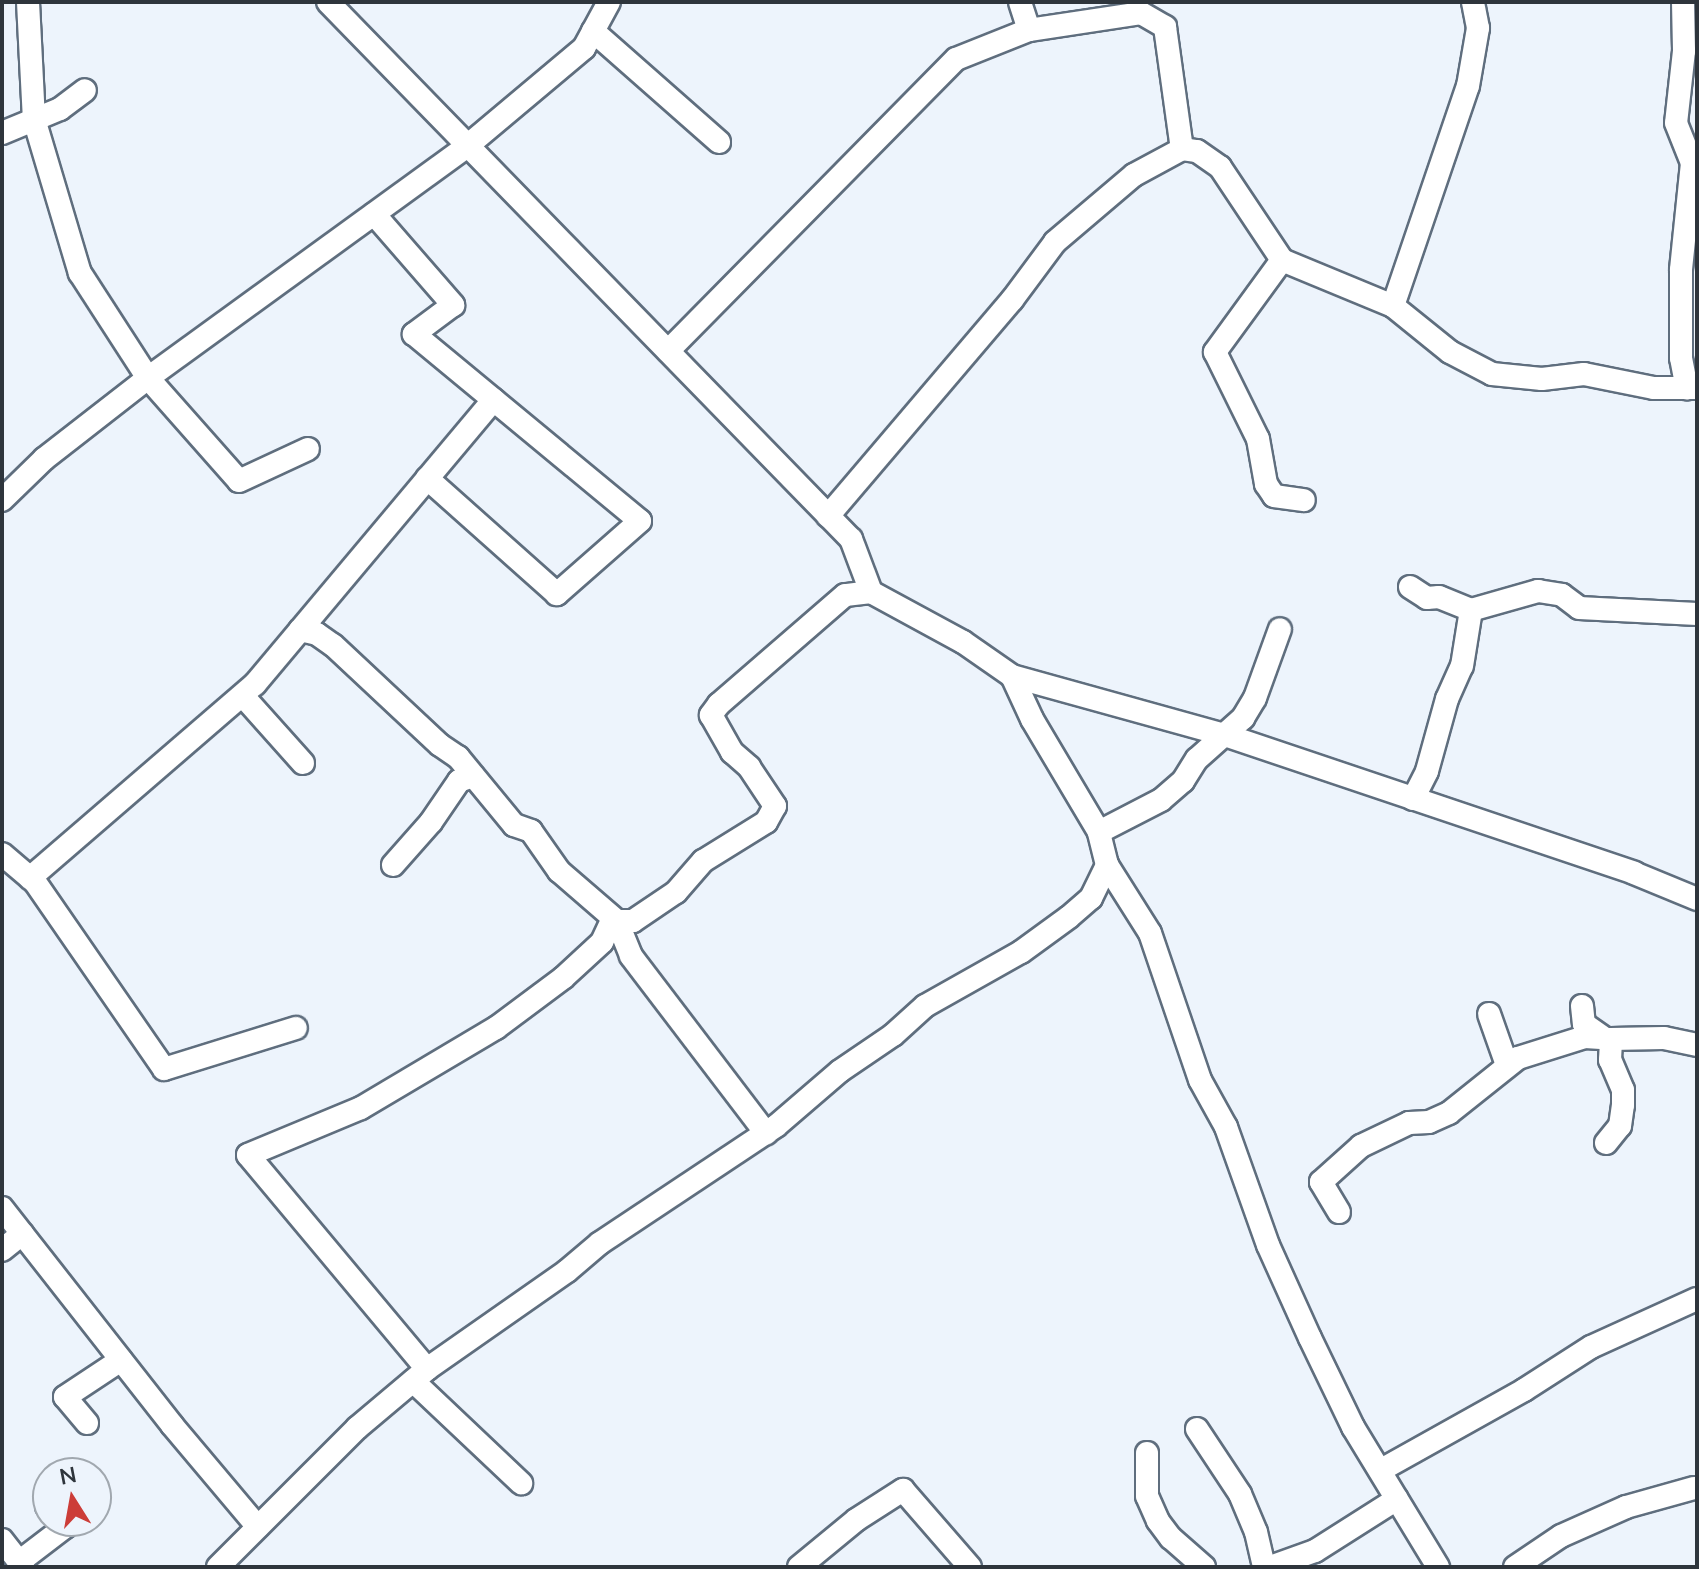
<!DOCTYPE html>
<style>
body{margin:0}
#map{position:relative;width:1699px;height:1569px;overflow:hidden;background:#edf4fc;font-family:Mulish,sans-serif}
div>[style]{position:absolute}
.roads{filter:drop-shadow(2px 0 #5f6e7e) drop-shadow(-2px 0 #5f6e7e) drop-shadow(0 2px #5f6e7e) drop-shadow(0 -2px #5f6e7e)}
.minor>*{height:22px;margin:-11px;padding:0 11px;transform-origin:11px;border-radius:11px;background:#fff}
span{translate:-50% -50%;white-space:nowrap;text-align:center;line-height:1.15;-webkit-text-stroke:8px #edf4fc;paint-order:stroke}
.frame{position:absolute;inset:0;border:4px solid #2e353c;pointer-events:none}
.north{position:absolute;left:32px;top:1457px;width:80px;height:80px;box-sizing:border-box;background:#edf4fc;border:2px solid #a1a8af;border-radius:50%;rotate:349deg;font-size:22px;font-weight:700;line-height:32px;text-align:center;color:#2e353c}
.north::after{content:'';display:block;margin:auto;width:28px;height:36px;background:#cc3d38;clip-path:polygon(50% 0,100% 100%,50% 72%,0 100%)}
</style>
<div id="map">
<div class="roads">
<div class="minor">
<div style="left:28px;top:2px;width:117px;rotate:87.1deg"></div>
<div style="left:34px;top:119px;width:161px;rotate:73.4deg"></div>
<div style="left:80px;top:273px;width:125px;rotate:57.1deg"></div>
<div style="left:148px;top:378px;width:137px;rotate:48.5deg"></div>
<div style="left:239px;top:481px;width:76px;rotate:-24.9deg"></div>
<div style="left:328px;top:2px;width:750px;rotate:45.76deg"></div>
<div style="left:851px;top:539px;width:57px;rotate:69.3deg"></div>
<div style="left:1683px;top:2px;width:49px;rotate:88.8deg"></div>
<div style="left:1684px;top:51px;width:72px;rotate:96.3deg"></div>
<div style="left:1676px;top:123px;width:43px;rotate:68.2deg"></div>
<div style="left:1692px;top:163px;width:108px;rotate:95.9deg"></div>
<div style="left:1681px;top:270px;width:88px;rotate:90deg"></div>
<div style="left:1681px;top:358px;width:31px;rotate:79deg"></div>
<div style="left:1687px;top:388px;width:10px"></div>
<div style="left:1029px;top:30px;width:113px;rotate:-8.6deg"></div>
<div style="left:1141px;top:13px;width:28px;rotate:30deg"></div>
<div style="left:1165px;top:27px;width:123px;rotate:82.1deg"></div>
<div style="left:593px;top:31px;width:168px;rotate:41.4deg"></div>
<div style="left:2px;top:133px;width:63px;rotate:-22.5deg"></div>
<div style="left:60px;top:109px;width:31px;rotate:-37deg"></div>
<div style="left:374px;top:214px;width:121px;rotate:49deg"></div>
<div style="left:453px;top:305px;width:49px;rotate:143.4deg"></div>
<div style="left:414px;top:334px;width:293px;rotate:39.6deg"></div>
<div style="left:640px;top:521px;width:111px;rotate:138.7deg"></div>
<div style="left:557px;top:594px;width:174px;rotate:-138.3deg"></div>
<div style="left:1282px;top:260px;width:114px;rotate:126.1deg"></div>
<div style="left:1215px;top:352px;width:97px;rotate:63.7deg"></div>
<div style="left:1258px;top:439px;width:46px;rotate:79.9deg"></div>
<div style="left:1266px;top:484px;width:14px;rotate:56deg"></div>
<div style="left:1274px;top:496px;width:30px;rotate:8deg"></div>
<div style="left:1393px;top:306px;width:73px;rotate:38.9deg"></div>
<div style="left:1450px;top:352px;width:47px;rotate:27.6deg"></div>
<div style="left:1492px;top:374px;width:50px;rotate:5.7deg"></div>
<div style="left:1542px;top:379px;width:42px;rotate:-6.8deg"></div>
<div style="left:1584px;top:374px;width:71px;rotate:11.3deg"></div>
<div style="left:1654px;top:388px;width:33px"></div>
<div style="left:668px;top:351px;width:410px;rotate:-45.4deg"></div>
<div style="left:956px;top:59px;width:79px;rotate:-21.7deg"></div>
<div style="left:1029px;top:30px;width:29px;rotate:-108deg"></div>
<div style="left:2px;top:500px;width:59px;rotate:-44.3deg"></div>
<div style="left:44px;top:459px;width:132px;rotate:-37.9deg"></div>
<div style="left:148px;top:378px;width:393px;rotate:-36deg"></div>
<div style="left:466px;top:147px;width:154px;rotate:-40deg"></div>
<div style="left:584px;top:48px;width:52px;rotate:-61.5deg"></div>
<div style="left:828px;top:516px;width:284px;rotate:-49.6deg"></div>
<div style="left:1012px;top:300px;width:72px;rotate:-53.4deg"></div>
<div style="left:1055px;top:242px;width:104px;rotate:-40.3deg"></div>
<div style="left:1134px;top:175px;width:55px;rotate:-28.4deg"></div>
<div style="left:1182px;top:149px;width:15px;rotate:8deg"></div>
<div style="left:1197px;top:151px;width:28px;rotate:35deg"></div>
<div style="left:1220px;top:167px;width:112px;rotate:56.3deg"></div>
<div style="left:1282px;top:260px;width:120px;rotate:22.5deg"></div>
<div style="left:1393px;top:306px;width:232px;rotate:-71.2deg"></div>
<div style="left:1468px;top:86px;width:59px;rotate:-80.2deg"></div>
<div style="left:1478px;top:28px;width:26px;rotate:-101deg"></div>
<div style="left:1410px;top:587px;width:20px;rotate:33deg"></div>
<div style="left:1427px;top:598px;width:12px;rotate:-5deg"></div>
<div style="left:1439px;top:597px;width:35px;rotate:22deg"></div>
<div style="left:300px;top:630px;width:17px;rotate:13deg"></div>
<div style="left:317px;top:634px;width:19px;rotate:35deg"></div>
<div style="left:333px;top:645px;width:146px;rotate:43.1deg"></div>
<div style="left:440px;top:745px;width:22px;rotate:34deg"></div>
<div style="left:458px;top:757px;width:88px;rotate:50.5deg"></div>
<div style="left:514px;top:825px;width:18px;rotate:19deg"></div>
<div style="left:531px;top:831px;width:49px;rotate:55deg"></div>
<div style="left:559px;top:871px;width:77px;rotate:40.8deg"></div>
<div style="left:617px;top:921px;width:38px;rotate:68deg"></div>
<div style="left:631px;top:956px;width:223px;rotate:52.7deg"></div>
<div style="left:1012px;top:676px;width:221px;rotate:15.5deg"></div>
<div style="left:1225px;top:735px;width:432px;rotate:18.6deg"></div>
<div style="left:1634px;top:873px;width:68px;rotate:22.4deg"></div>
<div style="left:243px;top:696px;width:90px;rotate:48.2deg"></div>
<div style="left:1413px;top:799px;width:31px;rotate:-63deg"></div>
<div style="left:1427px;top:771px;width:75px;rotate:-74.5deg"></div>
<div style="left:1447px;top:699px;width:36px;rotate:-66deg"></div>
<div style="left:1462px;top:666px;width:57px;rotate:-80.9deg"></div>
<div style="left:1471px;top:610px;width:70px;rotate:-15.8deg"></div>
<div style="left:1538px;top:591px;width:24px;rotate:9deg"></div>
<div style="left:1562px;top:595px;width:21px;rotate:37deg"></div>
<div style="left:1579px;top:608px;width:118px;rotate:2.9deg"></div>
<div style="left:1099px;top:832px;width:70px;rotate:-27.3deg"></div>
<div style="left:1161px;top:800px;width:29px;rotate:-41deg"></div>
<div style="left:1183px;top:781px;width:26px;rotate:-58deg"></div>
<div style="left:1197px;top:759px;width:62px;rotate:-41.7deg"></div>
<div style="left:1243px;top:718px;width:23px;rotate:-59deg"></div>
<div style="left:1255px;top:698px;width:73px;rotate:-70.1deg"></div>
<div style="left:2px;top:854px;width:43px;rotate:40.3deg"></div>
<div style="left:35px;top:882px;width:227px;rotate:55.4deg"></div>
<div style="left:164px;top:1069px;width:138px;rotate:-17.3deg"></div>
<div style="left:393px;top:865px;width:57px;rotate:-48.5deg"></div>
<div style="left:431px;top:822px;width:50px;rotate:-55.7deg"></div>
<div style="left:459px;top:781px;width:15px;rotate:-20deg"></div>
<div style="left:1107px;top:865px;width:80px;rotate:57.7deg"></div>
<div style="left:1150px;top:933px;width:155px;rotate:71.2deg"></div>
<div style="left:1200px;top:1080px;width:54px;rotate:61deg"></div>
<div style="left:1226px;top:1127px;width:125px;rotate:70.4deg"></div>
<div style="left:1268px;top:1245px;width:102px;rotate:65.7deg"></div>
<div style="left:1310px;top:1338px;width:99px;rotate:64.2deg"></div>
<div style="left:1353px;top:1427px;width:164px;rotate:58.7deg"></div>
<div style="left:30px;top:878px;width:297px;rotate:-40.8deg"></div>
<div style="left:255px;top:684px;width:371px;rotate:-50deg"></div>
<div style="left:1582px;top:1006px;width:18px;rotate:84deg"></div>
<div style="left:1584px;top:1024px;width:24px;rotate:35deg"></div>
<div style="left:1489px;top:1014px;width:54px;rotate:70.6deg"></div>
<div style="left:1606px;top:1143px;width:22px;rotate:-51deg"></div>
<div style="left:1620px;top:1126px;width:21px;rotate:-82deg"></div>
<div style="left:1623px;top:1105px;width:15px;rotate:-90deg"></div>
<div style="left:1623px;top:1090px;width:33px;rotate:-113deg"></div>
<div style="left:1610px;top:1060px;width:21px;rotate:-87deg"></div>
<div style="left:1611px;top:1039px;width:53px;rotate:-1.1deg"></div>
<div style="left:1664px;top:1038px;width:34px;rotate:12deg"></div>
<div style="left:2px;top:1208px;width:276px;rotate:51.9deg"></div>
<div style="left:172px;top:1425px;width:133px;rotate:49.9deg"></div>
<div style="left:1339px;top:1212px;width:35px;rotate:-121deg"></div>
<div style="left:1321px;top:1182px;width:54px;rotate:-42deg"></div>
<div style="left:1361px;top:1146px;width:53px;rotate:-25.6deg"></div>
<div style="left:1409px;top:1123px;width:20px;rotate:-3deg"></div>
<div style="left:1429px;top:1122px;width:22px;rotate:-24deg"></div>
<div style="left:1449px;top:1113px;width:88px;rotate:-38.6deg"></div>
<div style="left:1518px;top:1058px;width:70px;rotate:-17.4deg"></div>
<div style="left:1585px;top:1037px;width:16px;rotate:4deg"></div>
<div style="left:2px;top:1250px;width:26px;rotate:-39deg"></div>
<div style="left:427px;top:1369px;width:171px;rotate:-35deg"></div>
<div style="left:567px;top:1271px;width:43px;rotate:-40.3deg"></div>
<div style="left:600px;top:1243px;width:211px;rotate:-33.6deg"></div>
<div style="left:776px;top:1126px;width:84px;rotate:-40.7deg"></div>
<div style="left:840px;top:1071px;width:64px;rotate:-34.2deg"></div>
<div style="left:893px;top:1035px;width:43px;rotate:-42.2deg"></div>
<div style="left:925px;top:1006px;width:110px;rotate:-29.4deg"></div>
<div style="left:1021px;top:952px;width:59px;rotate:-36.1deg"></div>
<div style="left:1069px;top:917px;width:29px;rotate:-41deg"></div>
<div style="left:1091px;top:898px;width:37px;rotate:-64deg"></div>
<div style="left:1107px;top:865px;width:34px;rotate:-104deg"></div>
<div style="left:1099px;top:832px;width:131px;rotate:-120.7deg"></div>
<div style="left:1032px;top:719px;width:47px;rotate:-114.9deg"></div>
<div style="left:1012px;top:676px;width:60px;rotate:-145.2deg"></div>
<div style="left:963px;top:642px;width:105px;rotate:-151.5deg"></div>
<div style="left:871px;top:592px;width:26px;rotate:173deg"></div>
<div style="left:845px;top:595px;width:167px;rotate:139.1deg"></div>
<div style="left:719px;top:704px;width:14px;rotate:126deg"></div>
<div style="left:711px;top:715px;width:43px;rotate:60.4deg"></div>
<div style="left:732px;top:752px;width:23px;rotate:41deg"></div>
<div style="left:749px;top:767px;width:47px;rotate:56.3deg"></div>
<div style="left:775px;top:806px;width:18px;rotate:119deg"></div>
<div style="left:766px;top:822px;width:74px;rotate:148.2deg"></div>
<div style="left:703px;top:861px;width:41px;rotate:131.1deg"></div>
<div style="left:676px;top:892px;width:52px;rotate:146deg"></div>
<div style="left:633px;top:921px;width:16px;rotate:180deg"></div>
<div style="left:413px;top:1381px;width:149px;rotate:43.4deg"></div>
<div style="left:87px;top:1423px;width:34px;rotate:-130deg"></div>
<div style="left:65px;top:1397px;width:67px;rotate:-33.5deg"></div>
<div style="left:1197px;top:1429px;width:78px;rotate:56.5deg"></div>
<div style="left:1240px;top:1494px;width:41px;rotate:67.2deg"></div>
<div style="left:1256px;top:1532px;width:36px;rotate:77deg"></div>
<div style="left:1147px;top:1453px;width:43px;rotate:90deg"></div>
<div style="left:1147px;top:1496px;width:27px;rotate:66deg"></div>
<div style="left:1158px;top:1521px;width:21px;rotate:53deg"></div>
<div style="left:1171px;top:1538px;width:44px;rotate:41.3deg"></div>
<div style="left:1381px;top:1470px;width:164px;rotate:-29.2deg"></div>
<div style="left:1524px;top:1390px;width:80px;rotate:-32.7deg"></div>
<div style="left:1591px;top:1347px;width:116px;rotate:-24.4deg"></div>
<div style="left:47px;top:1506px;width:1px;rotate:45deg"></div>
<div style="left:2px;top:1540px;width:34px;rotate:52deg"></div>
<div style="left:19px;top:1562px;width:58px;rotate:-37.3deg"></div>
<div style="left:65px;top:1527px;width:8px;rotate:-130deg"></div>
<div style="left:218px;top:1567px;width:197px;rotate:-45deg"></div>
<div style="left:357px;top:1428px;width:92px;rotate:-40.1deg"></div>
<div style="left:427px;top:1369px;width:279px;rotate:-129.9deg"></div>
<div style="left:248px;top:1155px;width:122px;rotate:-22.6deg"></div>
<div style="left:361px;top:1108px;width:157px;rotate:-30.7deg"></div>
<div style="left:496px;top:1028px;width:84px;rotate:-36.7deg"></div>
<div style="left:563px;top:978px;width:53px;rotate:-42.7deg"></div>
<div style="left:602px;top:942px;width:26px;rotate:-65deg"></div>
<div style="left:799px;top:1567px;width:74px;rotate:-39.5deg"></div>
<div style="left:856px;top:1520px;width:56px;rotate:-32.6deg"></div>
<div style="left:903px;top:1490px;width:102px;rotate:49deg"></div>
<div style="left:1270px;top:1567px;width:48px;rotate:-19.6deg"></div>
<div style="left:1315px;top:1551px;width:97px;rotate:-32.4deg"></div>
<div style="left:1515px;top:1567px;width:55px;rotate:-34deg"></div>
<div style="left:1561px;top:1536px;width:71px;rotate:-24deg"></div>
<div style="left:1626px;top:1507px;width:71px;rotate:-15.6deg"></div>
</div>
</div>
<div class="frame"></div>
<div class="north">N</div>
</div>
